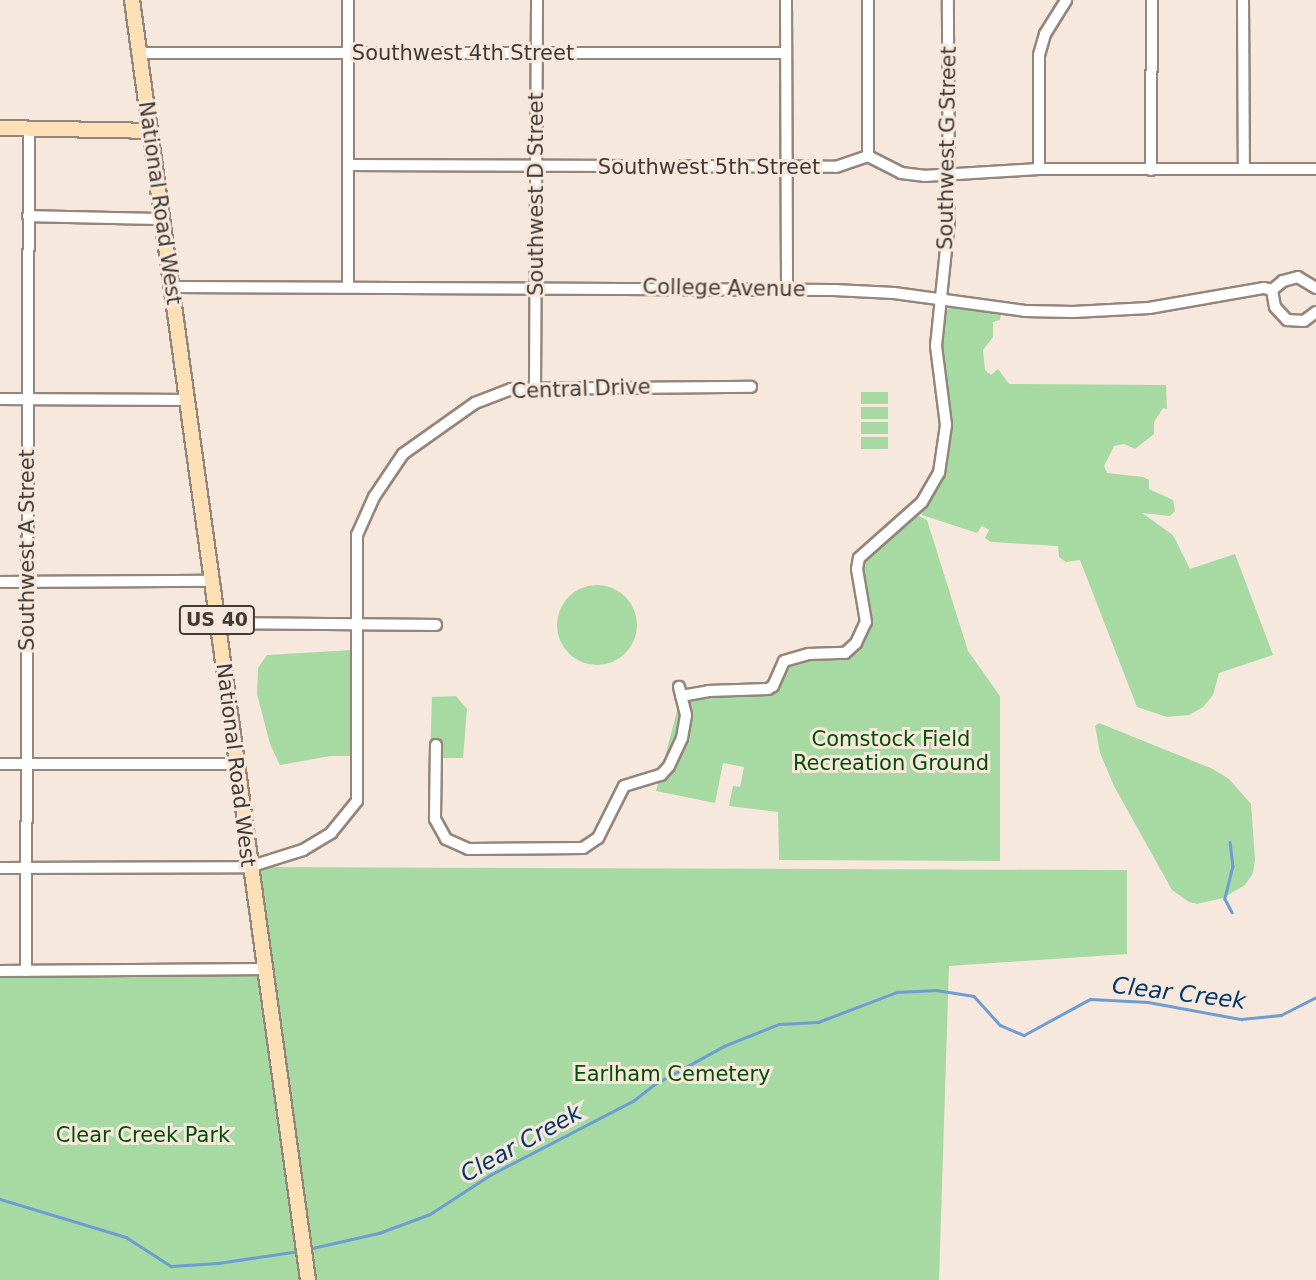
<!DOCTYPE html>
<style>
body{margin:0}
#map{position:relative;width:1316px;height:1280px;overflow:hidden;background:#f7e8dd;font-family:"DejaVu Sans",sans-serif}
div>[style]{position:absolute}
.green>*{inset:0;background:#a7d9a3;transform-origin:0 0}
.round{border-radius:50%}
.stream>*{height:2.5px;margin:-1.25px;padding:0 1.25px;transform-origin:1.25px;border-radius:1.25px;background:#6e9dd3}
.roads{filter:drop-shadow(2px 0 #93867c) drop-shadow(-2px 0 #93867c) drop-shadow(0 2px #93867c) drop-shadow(0 -2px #93867c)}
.minor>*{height:10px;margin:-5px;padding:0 5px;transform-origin:5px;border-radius:5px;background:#fff}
.major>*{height:14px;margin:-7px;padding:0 7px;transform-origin:7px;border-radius:7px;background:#fde0b5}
span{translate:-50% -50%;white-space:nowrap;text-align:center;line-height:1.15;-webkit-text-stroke:6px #f7e8dd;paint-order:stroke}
.shield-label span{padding:2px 5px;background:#f7e8dd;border:2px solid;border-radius:5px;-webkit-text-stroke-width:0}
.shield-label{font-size:19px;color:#403a36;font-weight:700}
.street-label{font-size:21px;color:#403a36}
.park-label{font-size:21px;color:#004f02}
.water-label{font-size:23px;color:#043769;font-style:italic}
</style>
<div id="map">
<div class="green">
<div style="clip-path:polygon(951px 307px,1001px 315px,1000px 320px,993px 322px,993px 337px,983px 350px,985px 370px,991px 375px,998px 369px,1009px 384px,1166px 385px,1167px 409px,1163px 408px,1154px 422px,1154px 434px,1135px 449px,1124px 444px,1114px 446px,1104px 466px,1107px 473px,1143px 477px,1149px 480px,1149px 489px,1173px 500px,1175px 511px,1170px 516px,1142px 513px,1173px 535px,1190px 569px,1235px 554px,1273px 655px,1219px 673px,1213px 695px,1203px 707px,1189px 715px,1167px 717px,1137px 707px,1080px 560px,1066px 562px,1059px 557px,1058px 546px,991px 542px,985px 538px,989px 530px,982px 526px,977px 533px,922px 515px,920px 509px,938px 487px,948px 453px,949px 411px,940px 357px,945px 311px)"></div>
<div style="left:861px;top:392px;width:27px;height:12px"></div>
<div style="left:861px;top:407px;width:27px;height:12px"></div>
<div style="left:861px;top:422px;width:27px;height:12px"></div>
<div style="left:861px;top:437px;width:27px;height:12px"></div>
<div style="clip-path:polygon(911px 512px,927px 520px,968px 651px,1000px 696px,1000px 861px,779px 860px,778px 812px,729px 806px,733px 786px,740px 787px,744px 767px,723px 763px,715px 803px,656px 791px,681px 696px,768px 689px,784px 661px,845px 653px,866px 622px,859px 558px)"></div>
<div class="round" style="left:557px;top:585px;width:80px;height:80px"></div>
<div style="clip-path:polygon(352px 650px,353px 756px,330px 756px,280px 765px,270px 744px,257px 694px,258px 668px,267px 655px)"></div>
<div style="clip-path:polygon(456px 696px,467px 709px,463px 758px,430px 758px,432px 697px)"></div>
<div style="clip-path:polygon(1099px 723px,1213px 769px,1229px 779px,1251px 804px,1255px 860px,1253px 873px,1245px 885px,1223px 898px,1197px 904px,1189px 902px,1172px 890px,1114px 786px,1100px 753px,1095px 726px)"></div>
<div style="clip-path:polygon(249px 867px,1127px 870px,1127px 954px,949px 966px,939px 1280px,0 1280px,0 971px,263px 969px)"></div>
</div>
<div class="stream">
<div style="left:1230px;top:842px;width:24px;rotate:83deg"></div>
<div style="left:1233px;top:866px;width:34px;rotate:104deg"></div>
<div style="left:1225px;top:899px;width:15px;rotate:62deg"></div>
<div style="left:0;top:1199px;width:132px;rotate:16.8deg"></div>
<div style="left:126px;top:1237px;width:54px;rotate:32.8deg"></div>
<div style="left:171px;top:1266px;width:47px;rotate:-3.7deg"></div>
<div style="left:218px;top:1263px;width:81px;rotate:-8.5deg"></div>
<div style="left:308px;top:1249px;width:73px;rotate:-12.7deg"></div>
<div style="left:379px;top:1233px;width:54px;rotate:-20.4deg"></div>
<div style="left:430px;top:1214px;width:72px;rotate:-33deg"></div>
<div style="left:490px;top:1175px;width:161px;rotate:-27.4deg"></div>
<div style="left:633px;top:1101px;width:28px;rotate:-38deg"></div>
<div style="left:655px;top:1084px;width:79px;rotate:-28.8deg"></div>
<div style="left:724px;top:1046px;width:59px;rotate:-21.8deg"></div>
<div style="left:779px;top:1024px;width:39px;rotate:-3deg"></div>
<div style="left:818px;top:1022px;width:85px;rotate:-20.8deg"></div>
<div style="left:897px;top:992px;width:39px;rotate:-3deg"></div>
<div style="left:936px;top:990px;width:38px;rotate:9deg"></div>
<div style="left:974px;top:996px;width:39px;rotate:48deg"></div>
<div style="left:1000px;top:1025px;width:26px;rotate:23deg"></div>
<div style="left:1024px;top:1035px;width:75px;rotate:-28.6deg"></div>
<div style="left:1090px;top:999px;width:58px;rotate:3deg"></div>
<div style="left:1148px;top:1002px;width:95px;rotate:10.4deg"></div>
<div style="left:1241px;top:1019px;width:40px;rotate:-5.7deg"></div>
<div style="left:1281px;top:1015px;width:39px;rotate:-27deg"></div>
</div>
<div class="roads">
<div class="minor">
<div style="left:786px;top:0;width:289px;rotate:89.8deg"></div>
<div style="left:1243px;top:0;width:169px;rotate:89.7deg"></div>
<div style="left:141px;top:53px;width:645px"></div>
<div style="left:868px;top:156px;width:156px;rotate:-90deg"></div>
<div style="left:348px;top:165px;width:488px;rotate:0.2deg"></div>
<div style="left:836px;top:167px;width:34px;rotate:-19deg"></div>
<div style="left:868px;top:156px;width:37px;rotate:27deg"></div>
<div style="left:901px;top:173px;width:23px;rotate:7deg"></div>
<div style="left:924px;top:176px;width:115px;rotate:-3.5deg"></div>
<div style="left:1039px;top:169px;width:277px"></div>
<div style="left:1039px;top:169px;width:114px;rotate:-90deg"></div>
<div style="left:1039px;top:55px;width:22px;rotate:-74deg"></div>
<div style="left:1045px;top:34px;width:40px;rotate:-58deg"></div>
<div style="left:1151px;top:170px;width:170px;rotate:-89.7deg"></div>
<div style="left:28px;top:216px;width:136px;rotate:1.3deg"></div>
<div style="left:172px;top:287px;width:662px;rotate:0.26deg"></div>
<div style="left:834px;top:290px;width:60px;rotate:2.9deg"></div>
<div style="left:894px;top:293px;width:132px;rotate:7.8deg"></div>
<div style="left:1025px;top:311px;width:48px;rotate:1.2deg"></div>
<div style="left:1073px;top:312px;width:76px;rotate:-3deg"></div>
<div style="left:1149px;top:308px;width:117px;rotate:-9.9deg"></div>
<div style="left:1264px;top:288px;width:8px;rotate:14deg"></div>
<div style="left:348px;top:287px;width:287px;rotate:-90deg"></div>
<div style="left:1316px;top:288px;width:21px;rotate:-149deg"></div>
<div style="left:1298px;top:277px;width:16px;rotate:165deg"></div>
<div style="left:1283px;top:281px;width:14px;rotate:141deg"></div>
<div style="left:1272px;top:290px;width:17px;rotate:80deg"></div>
<div style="left:1275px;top:307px;width:18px;rotate:47deg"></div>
<div style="left:1287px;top:320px;width:17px;rotate:3deg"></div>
<div style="left:1304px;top:321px;width:15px;rotate:-37deg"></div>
<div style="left:535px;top:387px;width:387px;rotate:-89.7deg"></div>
<div style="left:0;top:399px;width:187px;rotate:0.3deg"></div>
<div style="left:0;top:582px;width:211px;rotate:-0.3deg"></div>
<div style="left:218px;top:623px;width:218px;rotate:0.5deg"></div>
<div style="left:681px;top:696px;width:27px;rotate:-10deg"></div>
<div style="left:708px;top:691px;width:60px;rotate:-1.9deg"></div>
<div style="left:768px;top:689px;width:6px;rotate:-31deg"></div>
<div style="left:773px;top:686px;width:27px;rotate:-66deg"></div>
<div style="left:784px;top:661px;width:26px;rotate:-16deg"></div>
<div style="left:809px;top:654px;width:36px;rotate:-2deg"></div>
<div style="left:845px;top:653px;width:15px;rotate:-42deg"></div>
<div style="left:856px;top:643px;width:23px;rotate:-65deg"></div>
<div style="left:866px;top:622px;width:54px;rotate:-99.6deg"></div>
<div style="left:857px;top:569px;width:11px;rotate:-80deg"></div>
<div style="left:859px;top:558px;width:84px;rotate:-41.6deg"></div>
<div style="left:922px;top:502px;width:34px;rotate:-60deg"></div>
<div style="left:939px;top:473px;width:49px;rotate:-81.7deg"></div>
<div style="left:946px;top:425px;width:80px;rotate:-97.2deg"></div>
<div style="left:936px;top:346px;width:127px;rotate:-84.1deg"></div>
<div style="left:949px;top:220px;width:220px;rotate:-90.3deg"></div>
<div style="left:436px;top:745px;width:74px;rotate:90.8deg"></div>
<div style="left:435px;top:819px;width:23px;rotate:61deg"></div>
<div style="left:446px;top:839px;width:24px;rotate:24deg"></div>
<div style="left:468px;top:849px;width:115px;rotate:-0.5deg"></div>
<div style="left:583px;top:848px;width:18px;rotate:-34deg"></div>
<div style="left:598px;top:838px;width:58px;rotate:-63.4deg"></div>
<div style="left:624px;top:786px;width:39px;rotate:-17deg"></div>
<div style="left:661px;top:775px;width:12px;rotate:-48deg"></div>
<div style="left:669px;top:766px;width:31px;rotate:-65deg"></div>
<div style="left:682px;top:738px;width:23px;rotate:-80deg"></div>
<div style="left:686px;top:715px;width:29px;rotate:-104deg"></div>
<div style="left:0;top:764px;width:236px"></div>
<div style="left:0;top:868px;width:249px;rotate:-0.2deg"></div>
<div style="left:249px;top:867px;width:57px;rotate:-17.5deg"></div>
<div style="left:303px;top:850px;width:33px;rotate:-31deg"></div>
<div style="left:331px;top:833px;width:41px;rotate:-50.9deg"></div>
<div style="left:357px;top:801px;width:266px;rotate:-90deg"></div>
<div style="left:357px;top:535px;width:42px;rotate:-65.9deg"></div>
<div style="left:374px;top:497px;width:52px;rotate:-56deg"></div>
<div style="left:403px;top:454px;width:88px;rotate:-35.3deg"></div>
<div style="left:475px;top:403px;width:39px;rotate:-21deg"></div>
<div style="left:511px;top:389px;width:240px;rotate:-0.5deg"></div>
<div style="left:0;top:971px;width:264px;rotate:-0.4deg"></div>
<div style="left:26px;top:971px;width:843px;rotate:-89.8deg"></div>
</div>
<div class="major">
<div style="left:132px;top:0;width:1292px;rotate:82.17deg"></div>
<div style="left:0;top:128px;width:150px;rotate:1.1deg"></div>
</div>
</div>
<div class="shield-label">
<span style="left:217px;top:620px">US 40</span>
</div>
<div class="street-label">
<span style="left:463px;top:53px">Southwest 4th Street</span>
<span style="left:947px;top:148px;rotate:-89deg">Southwest G Street</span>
<span style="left:709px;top:167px">Southwest 5th Street</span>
<span style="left:536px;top:194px;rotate:-90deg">Southwest D Street</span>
<span style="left:160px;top:203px;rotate:82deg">National Road West</span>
<span style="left:724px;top:288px;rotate:1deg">College Avenue</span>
<span style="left:581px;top:389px;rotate:-2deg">Central Drive</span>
<span style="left:27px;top:550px;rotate:-90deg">Southwest A Street</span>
<span style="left:236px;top:765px;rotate:83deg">National Road West</span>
</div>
<div class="park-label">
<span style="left:891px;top:751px">Comstock Field<br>Recreation Ground</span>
<span style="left:672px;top:1074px">Earlham Cemetery</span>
<span style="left:143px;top:1135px">Clear Creek Park</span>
</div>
<div class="water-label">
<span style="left:1179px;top:993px;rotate:7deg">Clear Creek</span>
<span style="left:521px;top:1143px;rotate:-29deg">Clear Creek</span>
</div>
</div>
